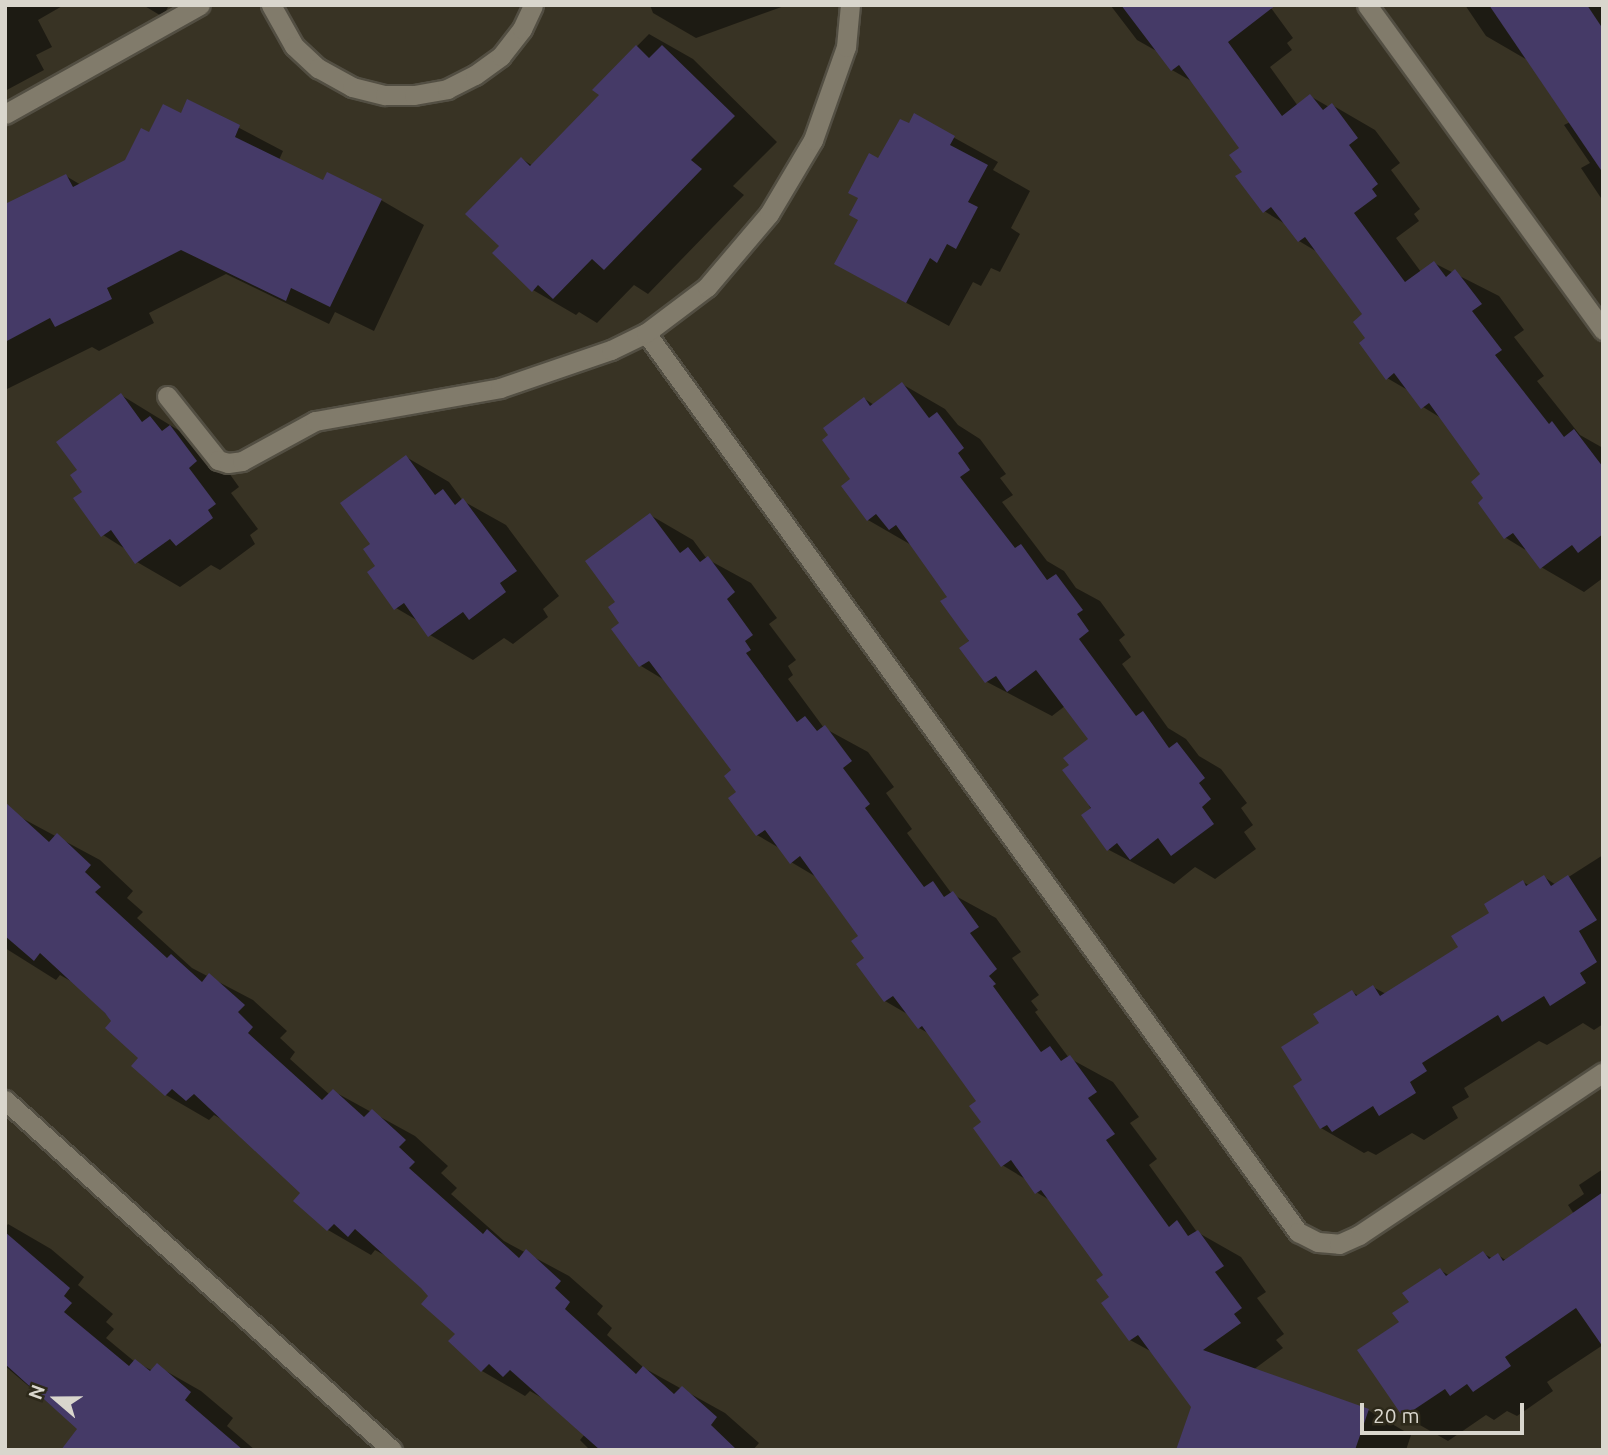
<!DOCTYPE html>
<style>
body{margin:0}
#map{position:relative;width:1608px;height:1455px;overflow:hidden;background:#383324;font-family:Ubuntu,sans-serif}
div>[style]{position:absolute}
.shadow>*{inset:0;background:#0007}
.building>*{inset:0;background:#453a67}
.roads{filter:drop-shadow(2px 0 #534f43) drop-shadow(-2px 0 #534f43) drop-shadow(0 2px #534f43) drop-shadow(0 -2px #534f43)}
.service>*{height:19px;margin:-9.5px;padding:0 9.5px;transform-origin:9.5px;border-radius:9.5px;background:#817b6b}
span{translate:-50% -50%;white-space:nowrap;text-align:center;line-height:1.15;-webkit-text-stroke:5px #2d291a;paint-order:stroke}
.frame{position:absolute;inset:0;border:7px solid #d9d6cd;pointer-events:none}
.north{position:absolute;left:21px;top:1364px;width:70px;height:70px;-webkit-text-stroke:5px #2d291a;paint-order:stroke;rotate:290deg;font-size:19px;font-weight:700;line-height:28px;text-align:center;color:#d9d6cd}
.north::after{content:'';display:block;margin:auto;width:24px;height:32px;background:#d9d6cd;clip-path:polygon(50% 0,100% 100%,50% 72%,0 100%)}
.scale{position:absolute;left:1360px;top:1403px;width:164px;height:32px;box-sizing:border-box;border:4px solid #d9d6cd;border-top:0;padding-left:9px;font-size:21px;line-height:24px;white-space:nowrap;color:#d9d6cd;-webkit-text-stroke:5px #2d291a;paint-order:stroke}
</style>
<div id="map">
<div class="shadow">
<div style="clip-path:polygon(5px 5px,64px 5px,38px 20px,52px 47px,36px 55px,44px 70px,5px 91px)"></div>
<div style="clip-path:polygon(143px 5px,169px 5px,163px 17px)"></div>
<div style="clip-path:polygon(650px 5px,787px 5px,696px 38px,653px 13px)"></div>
<div style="clip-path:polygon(1269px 5px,1293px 38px,1287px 43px,1292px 50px,1270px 67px,1298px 106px,1310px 96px,1329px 107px,1332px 105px,1375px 130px,1400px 163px,1391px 170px,1420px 209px,1414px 214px,1419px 221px,1396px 238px,1421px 272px,1434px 263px,1499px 296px,1524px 330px,1514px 337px,1544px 376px,1537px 381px,1580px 435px,1603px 448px,1603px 578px,1584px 592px,1541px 567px,1529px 552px,1506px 538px,1480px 503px,1486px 498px,1483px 475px,1441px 418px,1423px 407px,1411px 392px,1387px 378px,1368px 339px,1365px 315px,1319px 253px,1299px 241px,1287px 225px,1264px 211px,1244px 173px,1241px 148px,1193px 82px,1172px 70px,1160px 53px,1137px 40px,1111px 6px)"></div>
<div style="clip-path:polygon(1465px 5px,1603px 5px,1603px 201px,1581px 168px,1590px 163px,1564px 125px,1570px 122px,1529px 61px,1486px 36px)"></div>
<div style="clip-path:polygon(649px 34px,693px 59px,777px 142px,733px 186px,744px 195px,648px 294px,634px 285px,597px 323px,579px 312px,576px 315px,533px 290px,502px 246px,522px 159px,533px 166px,601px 95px,595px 89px)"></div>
<div style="clip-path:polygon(188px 101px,283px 151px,279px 160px,324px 182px,381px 200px,424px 225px,374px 331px,335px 312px,329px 324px,226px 274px,149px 313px,154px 323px,99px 351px,92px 347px,5px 390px,5px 206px,66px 176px,81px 185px,127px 162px,150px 135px,181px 115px)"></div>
<div style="clip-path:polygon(915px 116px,998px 162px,993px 170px,1030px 191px,1011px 228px,1020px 234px,1000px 272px,991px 268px,981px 286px,973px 282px,949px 326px,879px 288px,860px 220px,879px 160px)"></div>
<div style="clip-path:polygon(902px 384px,945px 409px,958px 425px,980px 439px,1006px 474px,1000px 478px,1013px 495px,1002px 502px,1047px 561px,1064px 571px,1076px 588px,1100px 601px,1125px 635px,1119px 640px,1131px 657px,1122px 664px,1168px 728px,1186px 739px,1199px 756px,1221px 769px,1247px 803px,1241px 808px,1253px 825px,1244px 832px,1256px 849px,1215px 879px,1195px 867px,1174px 884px,1109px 850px,1071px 765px,1091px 740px,1065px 706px,1052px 716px,987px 682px,949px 597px,913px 546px,868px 520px,853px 479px,865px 399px,874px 405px)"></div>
<div style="clip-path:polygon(121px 395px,214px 452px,239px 487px,231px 493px,258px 529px,250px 535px,255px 544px,220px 570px,211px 565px,180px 587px,137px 562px,127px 550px,103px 535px,79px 471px)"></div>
<div style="clip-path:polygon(406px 457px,449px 482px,463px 501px,506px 525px,559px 596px,543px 609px,548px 617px,513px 644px,504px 638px,473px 660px,430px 635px,420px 622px,396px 608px,372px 544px)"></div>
<div style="clip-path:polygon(650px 515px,693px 540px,707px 559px,751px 583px,777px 618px,769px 624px,796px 660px,788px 666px,793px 675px,788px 679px,824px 728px,868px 752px,894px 787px,886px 793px,912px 829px,907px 833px,952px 894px,996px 918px,1021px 952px,1012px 958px,1039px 995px,1031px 1001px,1038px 1010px,1035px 1012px,1069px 1058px,1113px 1082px,1139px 1117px,1130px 1123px,1157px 1159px,1149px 1165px,1197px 1232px,1241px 1257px,1266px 1292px,1257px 1298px,1284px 1334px,1276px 1340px,1283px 1348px,1253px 1370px,1368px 1410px,1411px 1435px,1406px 1450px,1178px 1450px,1192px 1406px,1154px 1353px,1130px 1340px,1111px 1297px,1106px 1275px,1051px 1201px,1036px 1192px,1027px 1180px,1002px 1165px,978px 1101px,930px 1034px,919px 1028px,909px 1015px,885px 1001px,866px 958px,861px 936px,818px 878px,791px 862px,781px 849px,757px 835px,739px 792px,734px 771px,666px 681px,641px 666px,614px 630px,622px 624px,617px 602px)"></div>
<div style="clip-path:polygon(5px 809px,100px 860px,133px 891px,127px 898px,143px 912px,137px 918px,192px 968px,253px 1000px,287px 1031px,280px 1038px,295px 1052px,290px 1059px,330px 1095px,333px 1091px,415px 1136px,448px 1166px,441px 1173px,457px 1188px,451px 1194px,504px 1241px,569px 1276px,603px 1306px,597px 1314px,612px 1328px,607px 1335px,644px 1368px,725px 1413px,759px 1443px,753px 1450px,590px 1450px,580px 1440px,585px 1434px,547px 1401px,530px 1391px,525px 1396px,482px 1371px,430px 1296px,390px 1258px,375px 1250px,371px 1255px,328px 1230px,302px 1193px,228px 1123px,214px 1115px,209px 1120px,166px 1095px,113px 1021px,76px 984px,60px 975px,56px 980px,5px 948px)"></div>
<div style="clip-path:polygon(1603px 855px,1603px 1024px,1594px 1030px,1583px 1023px,1547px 1045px,1539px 1041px,1464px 1088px,1469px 1097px,1452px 1107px,1458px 1118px,1424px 1140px,1412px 1133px,1376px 1155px,1368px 1151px,1364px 1153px,1321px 1128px,1304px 1081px,1321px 1024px,1352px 992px,1359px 996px,1373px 987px,1386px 994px,1461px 948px,1523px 882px,1530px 886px,1544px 877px,1556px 885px)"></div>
<div style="clip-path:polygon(1603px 1169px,1603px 1345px,1547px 1382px,1553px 1391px,1517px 1416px,1507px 1411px,1494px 1420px,1486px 1415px,1448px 1441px,1404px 1416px,1401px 1322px,1411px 1303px,1440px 1270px,1450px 1276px,1483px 1253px,1493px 1259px,1498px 1255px,1507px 1261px,1574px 1214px,1568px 1205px,1584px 1194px,1579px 1185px)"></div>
<div style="clip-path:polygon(8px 1224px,51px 1249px,84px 1277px,78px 1285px,113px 1314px,106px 1322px,114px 1329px,106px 1338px,135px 1362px,153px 1371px,157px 1366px,201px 1391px,233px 1418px,227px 1426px,255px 1450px,89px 1450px,79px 1429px,5px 1366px,5px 1228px)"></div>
</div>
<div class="building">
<div style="clip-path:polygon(1121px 5px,1276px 5px,1228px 42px,1282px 116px,1310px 94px,1323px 110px,1332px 103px,1358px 138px,1349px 145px,1378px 184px,1372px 189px,1377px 196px,1354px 213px,1405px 282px,1434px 261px,1446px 277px,1455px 269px,1482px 304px,1472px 311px,1502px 350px,1495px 355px,1549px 424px,1552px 421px,1564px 437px,1574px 429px,1603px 467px,1603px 534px,1578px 553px,1572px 545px,1540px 569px,1513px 533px,1504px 539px,1478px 503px,1483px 498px,1471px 482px,1480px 474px,1429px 403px,1421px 409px,1394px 373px,1386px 380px,1359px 343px,1365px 338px,1353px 322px,1362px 314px,1305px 237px,1298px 242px,1271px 207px,1263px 213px,1235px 176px,1242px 172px,1229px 155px,1239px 148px,1179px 65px,1171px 71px)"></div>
<div style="clip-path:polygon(1489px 5px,1587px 5px,1603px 29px,1603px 173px)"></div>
<div style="clip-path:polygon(636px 45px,649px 58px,662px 45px,735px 116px,691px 160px,702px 169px,604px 270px,592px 259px,553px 299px,538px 285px,532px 292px,492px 253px,499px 246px,465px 214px,521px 157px,530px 166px,599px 95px,592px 90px)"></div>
<div style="clip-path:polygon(187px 99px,240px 125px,235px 137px,323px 180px,327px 172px,382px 199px,330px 307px,291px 288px,286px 301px,181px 250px,107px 288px,112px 299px,55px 327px,50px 318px,5px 342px,5px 204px,66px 174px,73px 187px,125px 160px,141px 128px,149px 132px,163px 104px,181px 113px)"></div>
<div style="clip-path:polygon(914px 113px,955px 136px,950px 145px,988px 165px,968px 202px,978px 207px,956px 249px,947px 244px,937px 263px,930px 258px,906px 303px,834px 264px,858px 220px,849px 215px,858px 198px,848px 193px,869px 153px,878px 158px,900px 119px,909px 123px)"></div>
<div style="clip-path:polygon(902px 382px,929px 418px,937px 412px,964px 448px,958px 453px,970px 470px,960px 477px,1015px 548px,1021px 544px,1047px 580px,1056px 574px,1083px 610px,1077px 614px,1089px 631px,1079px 639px,1136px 716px,1143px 711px,1169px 748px,1177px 742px,1205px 778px,1199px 783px,1211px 799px,1202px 807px,1214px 824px,1171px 856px,1158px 838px,1130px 860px,1117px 843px,1107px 851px,1081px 815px,1091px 808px,1062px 770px,1069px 765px,1063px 758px,1088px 739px,1036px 670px,1007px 692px,996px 676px,985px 683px,959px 648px,969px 641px,940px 601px,947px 597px,896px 525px,889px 530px,876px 514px,867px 521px,841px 486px,850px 479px,822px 440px,828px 435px,823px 428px,864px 397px,870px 406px)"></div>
<div style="clip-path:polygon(121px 393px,142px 422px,150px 416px,162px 431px,170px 425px,197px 461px,189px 468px,216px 504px,208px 510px,213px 518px,176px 546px,170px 539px,135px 564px,111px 530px,101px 537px,73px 498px,82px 492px,70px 475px,77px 470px,56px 442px)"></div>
<div style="clip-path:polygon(406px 455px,435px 495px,443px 489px,455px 505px,463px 498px,517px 571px,500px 583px,506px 592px,469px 620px,463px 612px,428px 637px,404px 603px,394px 610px,367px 572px,375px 566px,363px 549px,370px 544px,340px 503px)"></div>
<div style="clip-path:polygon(650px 513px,680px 553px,688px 547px,700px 562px,708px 556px,735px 592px,727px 599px,753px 635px,745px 641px,751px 650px,746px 653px,797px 722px,805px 716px,817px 731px,825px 725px,852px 761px,843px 768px,870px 804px,865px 808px,924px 887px,933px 881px,944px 897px,953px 891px,979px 927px,970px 933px,997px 969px,989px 976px,996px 984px,993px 986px,1041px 1052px,1050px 1046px,1061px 1061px,1070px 1055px,1097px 1092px,1088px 1098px,1115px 1134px,1106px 1140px,1169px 1227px,1177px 1220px,1188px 1236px,1198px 1230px,1224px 1266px,1215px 1272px,1242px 1308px,1234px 1314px,1241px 1323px,1203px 1350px,1369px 1409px,1355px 1450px,1176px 1450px,1191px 1407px,1138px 1335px,1129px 1341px,1101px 1303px,1109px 1297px,1096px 1280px,1103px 1275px,1041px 1190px,1035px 1194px,1011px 1160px,1001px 1167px,973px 1128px,981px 1122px,969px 1106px,976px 1101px,922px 1026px,918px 1029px,893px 996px,884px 1002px,856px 964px,864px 958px,851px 941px,858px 936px,800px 856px,790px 864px,765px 830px,756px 836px,728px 798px,736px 792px,724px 776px,731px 770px,649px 661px,639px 667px,611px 629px,619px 623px,608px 607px,615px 602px,585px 561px)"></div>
<div style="clip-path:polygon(5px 802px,49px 842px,57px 833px,91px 865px,85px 872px,101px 887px,95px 892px,167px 958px,171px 954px,202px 982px,209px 973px,245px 1005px,238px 1012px,253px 1027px,248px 1033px,322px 1100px,333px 1089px,364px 1117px,372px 1109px,406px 1140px,399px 1147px,415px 1162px,409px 1168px,483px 1234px,487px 1229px,519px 1258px,526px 1249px,561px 1281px,555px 1288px,570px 1302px,565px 1309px,636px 1374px,643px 1366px,674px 1394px,682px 1386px,717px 1417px,711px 1425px,737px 1450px,600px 1450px,510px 1370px,503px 1377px,489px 1364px,481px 1372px,448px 1341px,455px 1334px,421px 1304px,428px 1296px,421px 1288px,355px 1229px,348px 1237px,334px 1224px,327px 1231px,293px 1201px,300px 1193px,194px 1094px,186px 1101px,172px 1089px,165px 1096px,131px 1066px,138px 1058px,105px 1028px,111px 1021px,105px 1013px,40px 953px,34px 961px,5px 936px)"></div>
<div style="clip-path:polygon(1544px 875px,1551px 886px,1568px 875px,1597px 920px,1579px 931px,1597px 962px,1580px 973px,1586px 983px,1550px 1006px,1544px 996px,1502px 1022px,1498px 1015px,1422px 1063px,1427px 1071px,1410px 1082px,1416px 1093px,1379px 1116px,1373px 1106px,1332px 1132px,1327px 1125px,1320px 1129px,1293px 1086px,1302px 1080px,1281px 1047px,1319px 1023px,1313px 1014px,1352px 990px,1356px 996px,1373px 985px,1380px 996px,1458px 947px,1451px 936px,1489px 913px,1484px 904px,1523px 880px,1526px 886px)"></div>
<div style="clip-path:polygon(1603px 1192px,1603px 1347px,1576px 1308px,1505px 1357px,1511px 1366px,1473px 1392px,1467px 1384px,1450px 1396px,1445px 1389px,1403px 1417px,1357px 1350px,1399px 1322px,1392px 1313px,1409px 1302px,1402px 1293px,1440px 1268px,1446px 1276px,1483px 1251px,1489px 1259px,1498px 1253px,1503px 1261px)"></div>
<div style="clip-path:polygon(5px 1232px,70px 1288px,64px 1296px,72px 1303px,64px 1312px,129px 1366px,135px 1359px,150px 1371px,157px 1363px,191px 1392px,185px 1400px,243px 1450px,61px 1450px,77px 1429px,5px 1364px)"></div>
</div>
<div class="roads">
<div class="service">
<div style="left:271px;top:5px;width:47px;rotate:60.7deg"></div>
<div style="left:294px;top:46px;width:33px;rotate:43deg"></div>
<div style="left:318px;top:68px;width:39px;rotate:29deg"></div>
<div style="left:352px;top:87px;width:34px;rotate:14deg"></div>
<div style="left:385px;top:95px;width:29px"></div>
<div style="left:414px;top:95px;width:34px;rotate:-10deg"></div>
<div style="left:447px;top:89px;width:31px;rotate:-27deg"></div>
<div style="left:475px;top:75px;width:32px;rotate:-36deg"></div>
<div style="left:501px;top:56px;width:34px;rotate:-52deg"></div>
<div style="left:522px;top:29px;width:26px;rotate:-65deg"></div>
<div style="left:1367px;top:5px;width:402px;rotate:54deg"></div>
<div style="left:5px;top:114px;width:223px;rotate:-29.2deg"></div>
<div style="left:646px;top:333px;width:1111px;rotate:54.05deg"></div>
<div style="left:1298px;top:1232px;width:22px;rotate:27deg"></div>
<div style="left:1318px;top:1242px;width:21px;rotate:5deg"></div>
<div style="left:1339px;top:1244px;width:22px;rotate:-24deg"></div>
<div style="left:1359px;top:1235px;width:293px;rotate:-33.7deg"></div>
<div style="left:167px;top:396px;width:82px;rotate:51.4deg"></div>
<div style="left:218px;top:460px;width:10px;rotate:17deg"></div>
<div style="left:228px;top:463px;width:14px;rotate:-8deg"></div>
<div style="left:242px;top:461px;width:83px;rotate:-28.7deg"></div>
<div style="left:315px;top:421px;width:188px;rotate:-10.1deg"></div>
<div style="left:500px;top:388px;width:117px;rotate:-18.9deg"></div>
<div style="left:611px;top:350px;width:39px;rotate:-26deg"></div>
<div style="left:646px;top:333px;width:76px;rotate:-37deg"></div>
<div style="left:707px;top:287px;width:96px;rotate:-49.7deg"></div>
<div style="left:769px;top:214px;width:86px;rotate:-59.3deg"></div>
<div style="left:813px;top:140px;width:99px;rotate:-70.5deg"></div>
<div style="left:846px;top:47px;width:42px;rotate:-84.6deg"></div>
<div style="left:5px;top:1100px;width:522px;rotate:42.13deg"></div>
</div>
</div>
<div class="frame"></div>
<div class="north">N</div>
<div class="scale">20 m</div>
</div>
